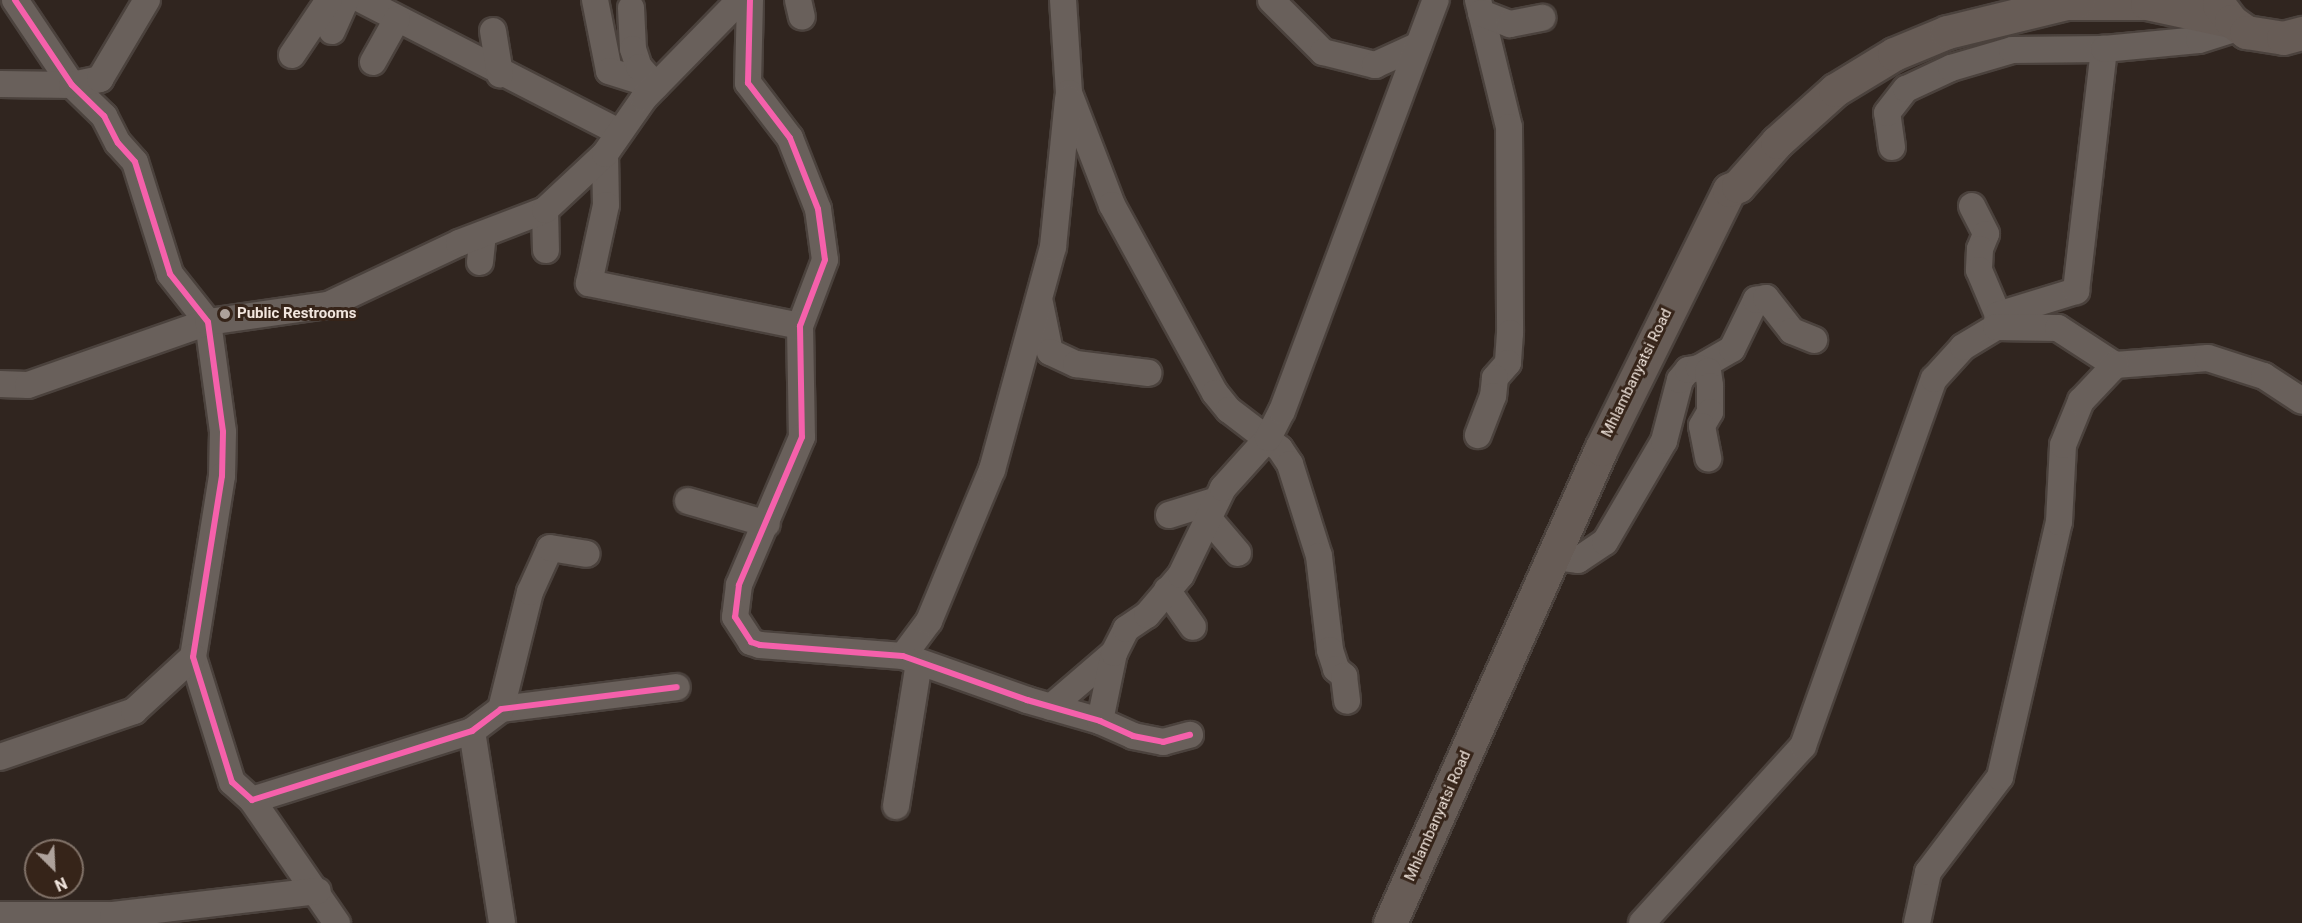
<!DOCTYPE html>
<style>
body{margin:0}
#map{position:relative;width:2302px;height:923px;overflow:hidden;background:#30251f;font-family:Roboto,sans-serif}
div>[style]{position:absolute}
.roads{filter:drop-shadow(2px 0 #4b423d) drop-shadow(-2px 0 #4b423d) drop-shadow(0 2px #4b423d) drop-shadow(0 -2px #4b423d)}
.street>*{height:26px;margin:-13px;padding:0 13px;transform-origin:13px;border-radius:13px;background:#69605b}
.secondary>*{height:33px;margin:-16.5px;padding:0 16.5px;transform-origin:16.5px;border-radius:16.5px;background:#675c56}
.cycleway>*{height:6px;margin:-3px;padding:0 3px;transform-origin:3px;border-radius:3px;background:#f560ab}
.dots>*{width:16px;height:16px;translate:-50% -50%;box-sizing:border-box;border:3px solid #362419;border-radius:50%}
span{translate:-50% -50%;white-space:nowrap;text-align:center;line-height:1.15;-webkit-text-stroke:6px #362419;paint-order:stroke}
.poi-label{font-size:15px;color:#f2e6de;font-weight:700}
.left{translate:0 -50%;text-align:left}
.street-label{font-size:15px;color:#f2e6de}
.north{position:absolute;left:24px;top:839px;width:60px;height:60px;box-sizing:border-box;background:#362419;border:2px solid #817268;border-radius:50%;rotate:156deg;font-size:16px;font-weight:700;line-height:24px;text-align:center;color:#f2e6de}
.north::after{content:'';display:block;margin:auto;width:21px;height:27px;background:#aea29b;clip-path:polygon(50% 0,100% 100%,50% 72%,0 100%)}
</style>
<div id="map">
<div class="roads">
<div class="street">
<div style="left:15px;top:0;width:102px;rotate:56.2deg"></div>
<div style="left:72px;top:85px;width:45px;rotate:44.1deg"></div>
<div style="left:104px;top:116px;width:30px;rotate:63deg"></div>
<div style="left:118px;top:143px;width:25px;rotate:48deg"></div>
<div style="left:135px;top:162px;width:117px;rotate:72.6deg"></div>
<div style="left:170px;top:274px;width:61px;rotate:51.6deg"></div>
<div style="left:208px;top:322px;width:111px;rotate:82.2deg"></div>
<div style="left:223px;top:432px;width:44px;rotate:91.3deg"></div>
<div style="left:222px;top:476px;width:183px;rotate:99.1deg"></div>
<div style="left:193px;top:657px;width:131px;rotate:72.7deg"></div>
<div style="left:232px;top:782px;width:27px;rotate:42deg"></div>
<div style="left:252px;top:800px;width:231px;rotate:-17.4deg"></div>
<div style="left:472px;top:731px;width:36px;rotate:-37deg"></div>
<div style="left:501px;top:709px;width:177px;rotate:-7.1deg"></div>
<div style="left:362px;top:0;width:289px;rotate:27.2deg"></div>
<div style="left:595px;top:0;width:72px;rotate:78.8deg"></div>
<div style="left:609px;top:71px;width:49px;rotate:17.7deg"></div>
<div style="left:750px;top:0;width:83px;rotate:91.4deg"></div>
<div style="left:748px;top:83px;width:69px;rotate:52.6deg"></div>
<div style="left:790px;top:138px;width:76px;rotate:68.5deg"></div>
<div style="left:818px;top:209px;width:51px;rotate:82.2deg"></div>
<div style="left:825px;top:260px;width:71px;rotate:110.7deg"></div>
<div style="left:800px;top:326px;width:111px;rotate:89deg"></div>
<div style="left:802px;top:437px;width:161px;rotate:113.1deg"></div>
<div style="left:739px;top:585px;width:32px;rotate:97deg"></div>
<div style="left:735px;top:617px;width:30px;rotate:57deg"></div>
<div style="left:751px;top:642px;width:9px;rotate:18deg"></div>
<div style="left:760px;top:645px;width:143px;rotate:4.4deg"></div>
<div style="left:903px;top:656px;width:132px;rotate:19.5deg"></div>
<div style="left:1027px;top:700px;width:76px;rotate:16deg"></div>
<div style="left:1100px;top:721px;width:36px;rotate:24deg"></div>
<div style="left:1133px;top:736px;width:31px;rotate:11deg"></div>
<div style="left:1163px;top:742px;width:28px;rotate:-15deg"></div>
<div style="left:798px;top:0;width:17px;rotate:77deg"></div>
<div style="left:1063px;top:0;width:93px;rotate:86.3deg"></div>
<div style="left:1069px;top:93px;width:120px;rotate:69deg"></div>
<div style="left:1112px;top:205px;width:214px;rotate:61.3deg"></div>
<div style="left:1215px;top:393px;width:22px;rotate:51deg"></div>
<div style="left:1229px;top:410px;width:64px;rotate:37.4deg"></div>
<div style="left:1280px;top:449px;width:18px;rotate:56deg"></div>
<div style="left:1290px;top:464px;width:96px;rotate:72.5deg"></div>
<div style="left:1319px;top:556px;width:95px;rotate:83.3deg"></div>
<div style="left:1330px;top:650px;width:20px;rotate:72deg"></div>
<div style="left:1336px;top:669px;width:11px;rotate:41deg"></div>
<div style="left:1344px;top:676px;width:25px;rotate:83deg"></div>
<div style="left:1271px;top:0;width:74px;rotate:45deg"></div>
<div style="left:1323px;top:52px;width:54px;rotate:14deg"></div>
<div style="left:1375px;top:65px;width:48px;rotate:-24.4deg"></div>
<div style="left:1478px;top:0;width:131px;rotate:76.3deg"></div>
<div style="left:1509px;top:127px;width:206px;rotate:89.7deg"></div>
<div style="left:1510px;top:333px;width:30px;rotate:94deg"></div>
<div style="left:1508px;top:363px;width:20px;rotate:131deg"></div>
<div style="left:1495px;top:378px;width:18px;rotate:96deg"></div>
<div style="left:1493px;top:396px;width:42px;rotate:111deg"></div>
<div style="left:631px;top:8px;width:41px;rotate:87.2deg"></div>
<div style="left:633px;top:49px;width:19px;rotate:72deg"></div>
<div style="left:639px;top:67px;width:25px;rotate:48deg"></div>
<div style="left:1481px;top:13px;width:31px;rotate:21deg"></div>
<div style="left:1510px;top:24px;width:33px;rotate:-11deg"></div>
<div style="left:332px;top:31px;width:34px;rotate:-66deg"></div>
<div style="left:493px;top:31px;width:44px;rotate:80.8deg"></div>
<div style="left:292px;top:55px;width:66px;rotate:-56.1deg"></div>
<div style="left:373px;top:62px;width:49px;rotate:-60.8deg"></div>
<div style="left:0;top:84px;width:72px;rotate:0.8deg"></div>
<div style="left:72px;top:85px;width:29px;rotate:-12deg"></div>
<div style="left:100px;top:79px;width:92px;rotate:-59.3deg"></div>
<div style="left:1892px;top:147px;width:34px;rotate:-98deg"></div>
<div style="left:1887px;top:113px;width:31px;rotate:-52deg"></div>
<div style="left:1906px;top:89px;width:50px;rotate:-25deg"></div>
<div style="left:1951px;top:68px;width:64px;rotate:-16.4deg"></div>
<div style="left:2012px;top:50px;width:92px;rotate:-0.6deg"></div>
<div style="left:605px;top:154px;width:51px;rotate:88.9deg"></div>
<div style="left:606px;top:205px;width:80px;rotate:102.3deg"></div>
<div style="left:589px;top:283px;width:215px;rotate:11.5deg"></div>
<div style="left:1972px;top:206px;width:31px;rotate:63deg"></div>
<div style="left:1986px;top:234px;width:16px;rotate:112deg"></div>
<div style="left:1980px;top:249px;width:21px;rotate:93deg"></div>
<div style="left:1979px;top:270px;width:49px;rotate:67.1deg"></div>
<div style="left:1998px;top:315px;width:12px;rotate:99deg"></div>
<div style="left:545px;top:210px;width:40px;rotate:88.6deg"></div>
<div style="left:480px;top:262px;width:28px;rotate:-84deg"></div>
<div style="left:1040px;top:303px;width:50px;rotate:78.5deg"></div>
<div style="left:1050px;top:352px;width:29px;rotate:25deg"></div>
<div style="left:1076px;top:364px;width:73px;rotate:7.1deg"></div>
<div style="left:1998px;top:315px;width:82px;rotate:-17.1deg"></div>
<div style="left:2076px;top:291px;width:244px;rotate:-83.4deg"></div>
<div style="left:2104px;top:49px;width:95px;rotate:-5.4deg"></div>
<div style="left:2199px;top:40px;width:43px;rotate:-17.6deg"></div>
<div style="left:1699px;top:368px;width:38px;rotate:-30deg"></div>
<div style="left:1732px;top:349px;width:55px;rotate:-63.9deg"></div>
<div style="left:1756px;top:300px;width:10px;rotate:-11deg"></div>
<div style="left:1766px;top:298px;width:42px;rotate:51.8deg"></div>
<div style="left:1792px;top:331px;width:24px;rotate:22deg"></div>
<div style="left:0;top:384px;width:28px;rotate:2deg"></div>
<div style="left:28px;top:385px;width:191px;rotate:-19.3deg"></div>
<div style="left:208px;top:322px;width:121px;rotate:-8.1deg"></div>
<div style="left:328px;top:305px;width:145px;rotate:-25.3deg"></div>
<div style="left:459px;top:243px;width:92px;rotate:-21deg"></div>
<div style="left:545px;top:210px;width:82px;rotate:-43deg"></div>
<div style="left:605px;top:154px;width:68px;rotate:-55.1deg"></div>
<div style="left:644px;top:98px;width:137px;rotate:-45.6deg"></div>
<div style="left:688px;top:501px;width:82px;rotate:16.2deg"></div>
<div style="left:1169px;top:515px;width:50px;rotate:-17.4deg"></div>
<div style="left:1208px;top:518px;width:46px;rotate:49.4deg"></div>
<div style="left:1554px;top:557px;width:24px;rotate:7deg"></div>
<div style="left:1578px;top:560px;width:32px;rotate:-34deg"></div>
<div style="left:1605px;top:542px;width:117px;rotate:-59.7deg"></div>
<div style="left:1664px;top:441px;width:63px;rotate:-75.3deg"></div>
<div style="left:1680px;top:380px;width:13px;rotate:-51deg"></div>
<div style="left:1688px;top:370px;width:11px;rotate:-10deg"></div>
<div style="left:1699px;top:368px;width:9px;rotate:18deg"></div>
<div style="left:1708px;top:371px;width:15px;rotate:82deg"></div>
<div style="left:1710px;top:386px;width:26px;rotate:90deg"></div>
<div style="left:1710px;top:412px;width:16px;rotate:120deg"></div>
<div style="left:1702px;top:426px;width:33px;rotate:79deg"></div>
<div style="left:1167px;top:590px;width:45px;rotate:54.9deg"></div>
<div style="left:903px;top:656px;width:44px;rotate:-53.4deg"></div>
<div style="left:929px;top:621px;width:164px;rotate:-67.4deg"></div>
<div style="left:992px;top:470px;width:231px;rotate:-74.7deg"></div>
<div style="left:1053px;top:247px;width:149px;rotate:-84.2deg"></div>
<div style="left:1051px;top:707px;width:83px;rotate:-40.6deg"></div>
<div style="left:501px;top:709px;width:121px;rotate:-76.1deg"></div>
<div style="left:530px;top:592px;width:48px;rotate:-65.6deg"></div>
<div style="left:550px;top:548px;width:37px;rotate:9deg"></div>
<div style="left:1100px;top:721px;width:69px;rotate:-78.4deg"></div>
<div style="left:1114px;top:653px;width:27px;rotate:-63deg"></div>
<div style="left:1126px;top:629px;width:25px;rotate:-34deg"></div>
<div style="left:1147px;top:615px;width:52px;rotate:-49.6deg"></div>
<div style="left:1181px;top:575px;width:97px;rotate:-64.2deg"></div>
<div style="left:1223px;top:488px;width:67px;rotate:-48deg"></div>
<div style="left:1268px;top:438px;width:30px;rotate:-63deg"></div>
<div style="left:1282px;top:411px;width:439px;rotate:-69.5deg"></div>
<div style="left:472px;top:731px;width:194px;rotate:81.1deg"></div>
<div style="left:0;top:757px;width:142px;rotate:-18.9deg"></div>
<div style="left:134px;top:711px;width:80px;rotate:-42.5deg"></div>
<div style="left:252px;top:800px;width:150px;rotate:55.4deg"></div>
<div style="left:896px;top:806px;width:145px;rotate:-80.9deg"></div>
<div style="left:0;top:915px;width:113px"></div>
<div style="left:113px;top:915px;width:206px;rotate:-6.7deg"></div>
<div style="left:1642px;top:923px;width:239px;rotate:-47.7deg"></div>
<div style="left:1803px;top:746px;width:390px;rotate:-70.4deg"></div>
<div style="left:1934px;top:379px;width:43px;rotate:-47.8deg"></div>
<div style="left:1963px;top:347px;width:39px;rotate:-31deg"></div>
<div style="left:1996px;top:327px;width:62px;rotate:0.9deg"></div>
<div style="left:2058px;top:328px;width:68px;rotate:33deg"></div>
<div style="left:2115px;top:365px;width:93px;rotate:-4.3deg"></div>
<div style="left:2208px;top:358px;width:59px;rotate:17.8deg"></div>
<div style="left:2264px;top:376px;width:45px;rotate:33.3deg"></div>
<div style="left:1917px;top:923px;width:52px;rotate:-77.8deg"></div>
<div style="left:1928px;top:872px;width:119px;rotate:-52.8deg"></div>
<div style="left:2000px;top:777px;width:262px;rotate:-77deg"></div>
<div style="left:2059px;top:522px;width:77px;rotate:-87deg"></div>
<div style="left:2063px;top:445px;width:48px;rotate:-67.8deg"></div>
<div style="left:2081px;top:401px;width:50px;rotate:-46.6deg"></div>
</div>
<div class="secondary">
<div style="left:2069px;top:3px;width:78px"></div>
<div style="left:2147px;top:3px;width:86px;rotate:12.1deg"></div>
<div style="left:2219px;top:5px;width:20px;rotate:53deg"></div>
<div style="left:2231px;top:21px;width:19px;rotate:36deg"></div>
<div style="left:2246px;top:32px;width:37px;rotate:9deg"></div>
<div style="left:2283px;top:38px;width:20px;rotate:-15deg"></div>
<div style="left:1390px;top:923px;width:519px;rotate:-66deg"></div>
<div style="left:1601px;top:449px;width:289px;rotate:-63.7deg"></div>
<div style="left:1729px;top:190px;width:10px;rotate:-24deg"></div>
<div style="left:1738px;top:186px;width:59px;rotate:-48.4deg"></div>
<div style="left:1777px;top:142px;width:78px;rotate:-41.9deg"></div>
<div style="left:1835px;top:90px;width:69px;rotate:-31.4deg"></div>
<div style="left:1894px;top:54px;width:57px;rotate:-22.5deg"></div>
<div style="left:1947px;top:32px;width:135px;rotate:-13.7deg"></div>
</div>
</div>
<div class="cycleway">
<div style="left:15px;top:0;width:102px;rotate:56.2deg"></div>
<div style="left:72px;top:85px;width:45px;rotate:44.1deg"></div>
<div style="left:104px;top:116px;width:30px;rotate:63deg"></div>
<div style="left:118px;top:143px;width:25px;rotate:48deg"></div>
<div style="left:135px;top:162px;width:117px;rotate:72.6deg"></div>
<div style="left:170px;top:274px;width:61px;rotate:51.6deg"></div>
<div style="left:208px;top:322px;width:111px;rotate:82.2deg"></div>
<div style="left:223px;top:432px;width:44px;rotate:91.3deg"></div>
<div style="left:222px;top:476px;width:183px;rotate:99.1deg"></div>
<div style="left:193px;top:657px;width:131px;rotate:72.7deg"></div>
<div style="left:232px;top:782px;width:27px;rotate:42deg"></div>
<div style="left:252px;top:800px;width:231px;rotate:-17.4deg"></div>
<div style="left:472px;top:731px;width:36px;rotate:-37deg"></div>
<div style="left:501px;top:709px;width:177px;rotate:-7.1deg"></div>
<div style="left:750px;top:0;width:83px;rotate:91.4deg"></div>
<div style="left:748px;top:83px;width:69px;rotate:52.6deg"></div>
<div style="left:790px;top:138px;width:76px;rotate:68.5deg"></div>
<div style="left:818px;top:209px;width:51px;rotate:82.2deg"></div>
<div style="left:825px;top:260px;width:71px;rotate:110.7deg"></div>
<div style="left:800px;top:326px;width:111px;rotate:89deg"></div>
<div style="left:802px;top:437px;width:161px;rotate:113.1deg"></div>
<div style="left:739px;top:585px;width:32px;rotate:97deg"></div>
<div style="left:735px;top:617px;width:30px;rotate:57deg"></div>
<div style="left:751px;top:642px;width:9px;rotate:18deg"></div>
<div style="left:760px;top:645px;width:143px;rotate:4.4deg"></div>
<div style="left:903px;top:656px;width:132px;rotate:19.5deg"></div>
<div style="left:1027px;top:700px;width:76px;rotate:16deg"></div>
<div style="left:1100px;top:721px;width:36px;rotate:24deg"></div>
<div style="left:1133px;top:736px;width:31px;rotate:11deg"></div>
<div style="left:1163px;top:742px;width:28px;rotate:-15deg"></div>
</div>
<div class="dots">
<div style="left:225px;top:314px;background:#aea29b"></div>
</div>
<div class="poi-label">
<span class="left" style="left:237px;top:314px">Public Restrooms</span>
</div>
<div class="street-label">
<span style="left:1637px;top:373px;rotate:-64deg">Mhlambanyatsi Road</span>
<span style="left:1438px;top:816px;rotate:-66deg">Mhlambanyatsi Road</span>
</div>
<div class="north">N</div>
</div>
